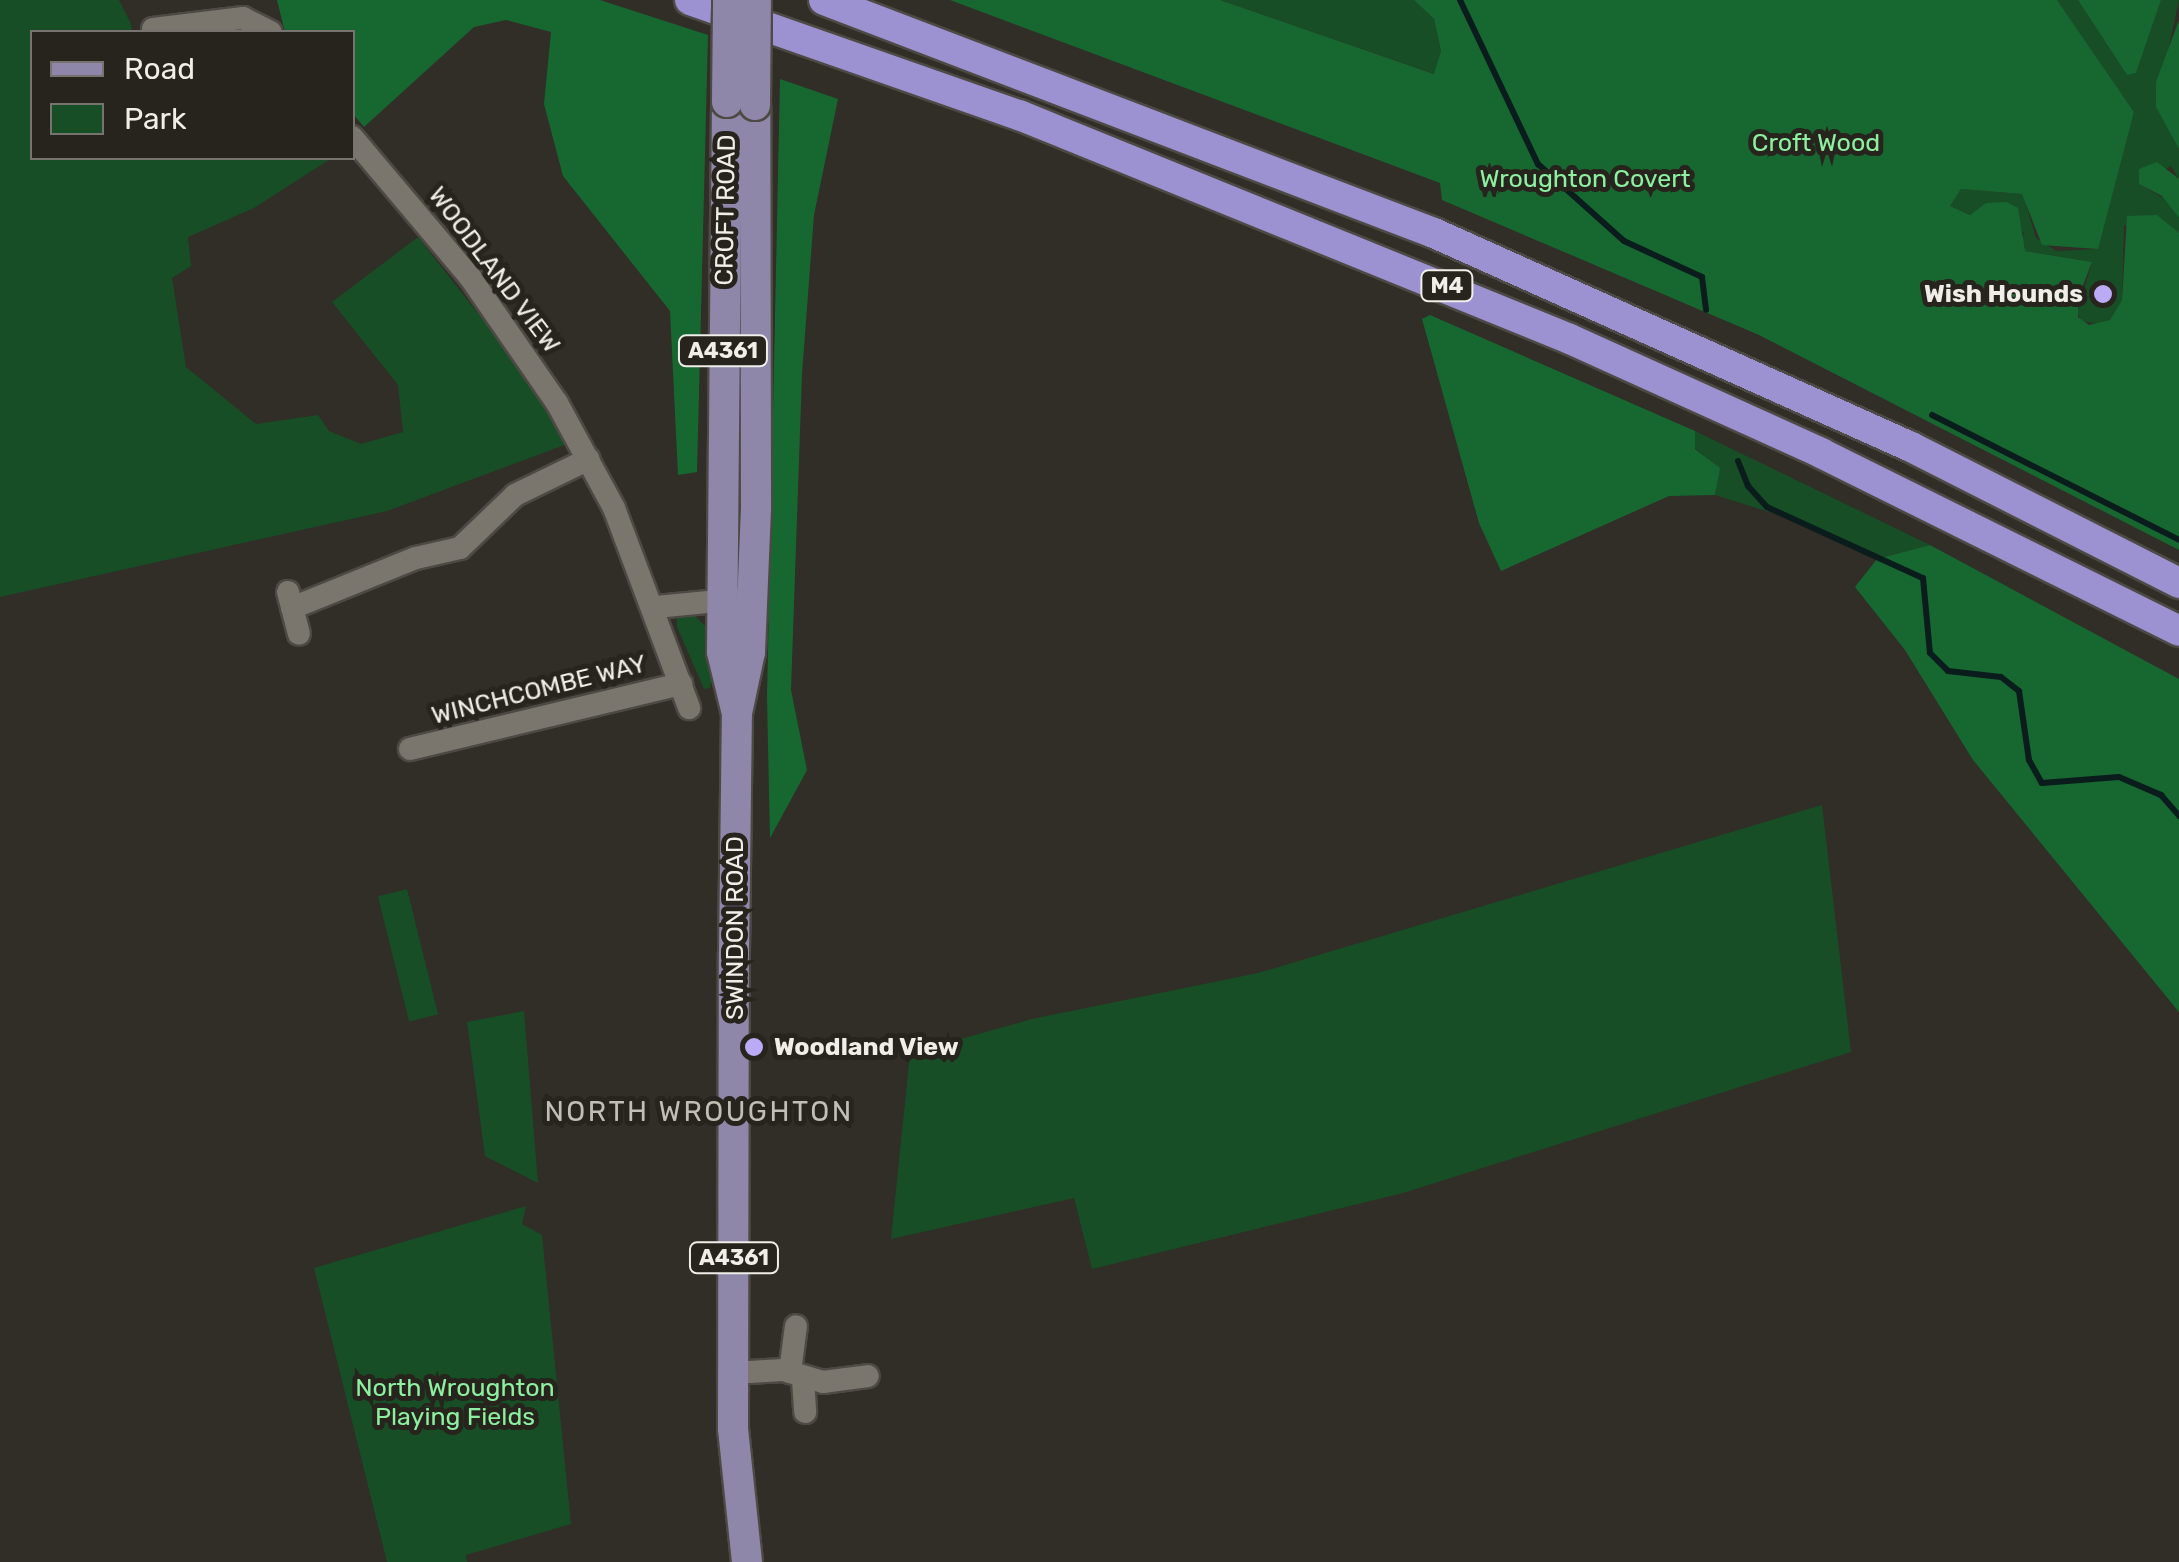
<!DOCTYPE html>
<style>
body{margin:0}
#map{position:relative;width:2179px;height:1562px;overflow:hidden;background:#312d27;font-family:Rubik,sans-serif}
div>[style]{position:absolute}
.green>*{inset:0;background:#174e26;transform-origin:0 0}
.forest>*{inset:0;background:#176830}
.stream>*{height:6px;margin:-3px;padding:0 3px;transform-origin:3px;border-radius:3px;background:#0b1c1d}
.roads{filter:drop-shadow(2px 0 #4d4944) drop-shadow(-2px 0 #4d4944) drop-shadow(0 2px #4d4944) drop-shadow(0 -2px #4d4944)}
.minor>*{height:22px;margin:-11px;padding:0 11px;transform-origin:11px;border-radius:11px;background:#7a766e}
.primary>*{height:30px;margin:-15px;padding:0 15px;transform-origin:15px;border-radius:15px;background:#8e87aa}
.motorway>*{height:30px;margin:-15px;padding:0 15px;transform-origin:15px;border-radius:15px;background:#9c92d2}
.bridges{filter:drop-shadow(2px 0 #4d4944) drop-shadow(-2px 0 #4d4944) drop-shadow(0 2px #4d4944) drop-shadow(0 -2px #4d4944)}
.primary-bridge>*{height:30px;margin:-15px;padding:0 15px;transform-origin:15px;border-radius:15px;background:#8e87aa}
.dots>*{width:28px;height:28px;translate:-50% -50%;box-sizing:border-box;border:5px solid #27231d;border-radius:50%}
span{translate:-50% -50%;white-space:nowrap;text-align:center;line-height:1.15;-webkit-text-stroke:10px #27231d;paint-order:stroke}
.shield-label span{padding:2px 8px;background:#27231d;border:2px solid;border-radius:8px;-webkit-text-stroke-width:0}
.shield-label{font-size:22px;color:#f0eee9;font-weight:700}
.park-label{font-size:25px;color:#8cf0a0}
.street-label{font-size:25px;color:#f0eee9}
.poi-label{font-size:25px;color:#f0eee9;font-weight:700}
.right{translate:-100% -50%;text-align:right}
.left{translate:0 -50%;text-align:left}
.neighbourhood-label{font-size:28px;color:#c2bdb5;letter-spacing:2.5px}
.legend{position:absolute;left:30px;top:30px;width:325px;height:130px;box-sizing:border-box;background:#27231d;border:2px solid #77746f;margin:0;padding:12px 18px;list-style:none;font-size:30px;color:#f0eee9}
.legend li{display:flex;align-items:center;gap:20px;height:50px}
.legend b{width:50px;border:2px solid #77746f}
</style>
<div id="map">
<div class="green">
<div style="clip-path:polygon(0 0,119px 0,131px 24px,132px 32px,32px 32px,32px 158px,332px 158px,254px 208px,188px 237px,191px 266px,172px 278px,186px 367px,256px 424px,318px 415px,329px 431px,361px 444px,403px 432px,398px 385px,332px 302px,418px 237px,513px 358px,567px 444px,387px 511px,0 597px)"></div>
<div style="clip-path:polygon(1220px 0,1414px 0,1434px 19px,1441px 51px,1435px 74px)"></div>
<div style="clip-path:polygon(2057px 0,2078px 0,2127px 75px,2136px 73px,2161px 0,2179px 0,2156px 106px,2179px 149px,2179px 179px,2171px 166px,2139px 184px,2165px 199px,2179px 218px,2179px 233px,2124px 225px,2122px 300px,2110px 320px,2098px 324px,2082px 321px,2077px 313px,2092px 262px,2025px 251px,2019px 244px,2024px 233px,1986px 203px,1971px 215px,1950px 206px,1961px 189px,2023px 194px,2036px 238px,2056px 251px,2097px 249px,2134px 112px)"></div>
<div style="clip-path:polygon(1695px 431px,1930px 545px,1877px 559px,1814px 526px,1715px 495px,1719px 468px,1695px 448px)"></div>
<div style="clip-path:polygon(677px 612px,694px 615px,711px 632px,716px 653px,710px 688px,704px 689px,677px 627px)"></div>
<div style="clip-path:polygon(1822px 805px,1851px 1052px,1403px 1193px,1092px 1269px,1074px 1198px,891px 1239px,910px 1053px,1032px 1019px,1258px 973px)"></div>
<div style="left:407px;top:889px;width:129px;height:30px;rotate:76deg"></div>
<div style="clip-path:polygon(524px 1011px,538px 1183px,485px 1156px,467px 1022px)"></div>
<div style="clip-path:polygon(526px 1206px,522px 1224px,542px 1235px,571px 1524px,466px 1555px,467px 1562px,387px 1562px,314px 1268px)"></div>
</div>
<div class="forest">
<div style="clip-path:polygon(277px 0,600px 0,708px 35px,697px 472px,678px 475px,670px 311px,563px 176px,544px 104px,551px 32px,506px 20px,474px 27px,364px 127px,353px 114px,352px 32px,285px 32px)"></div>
<div style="clip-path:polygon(950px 0,1220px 0,1434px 74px,1441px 51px,1434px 19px,1414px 0,2057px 0,2134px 112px,2098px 249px,2042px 245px,2022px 194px,1961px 189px,1950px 206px,1970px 215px,1986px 203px,2007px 202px,2018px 208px,2025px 251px,2092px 262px,2078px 298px,2078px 317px,2089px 325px,2110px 320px,2122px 300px,2127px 216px,2157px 215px,2179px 233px,2179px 550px,1759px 335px,1442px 200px,1440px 183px)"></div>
<div style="clip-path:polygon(2078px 0,2161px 0,2136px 73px,2127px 75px)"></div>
<div style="clip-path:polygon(2179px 20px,2179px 149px,2156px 107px,2156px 82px)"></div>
<div style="clip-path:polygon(780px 79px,838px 99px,814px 215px,802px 374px,791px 690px,807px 770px,770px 838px,767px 698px)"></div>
<div style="clip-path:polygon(2157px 162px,2179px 179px,2179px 218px,2162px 196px,2139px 184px,2139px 169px)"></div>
<div style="clip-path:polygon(1430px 315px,1695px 431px,1695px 449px,1720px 468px,1715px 495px,1669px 496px,1501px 571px,1479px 523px,1422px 319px)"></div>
<div style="clip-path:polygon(1930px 545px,2179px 679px,2179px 1012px,1973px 760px,1905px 650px,1855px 587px,1877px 559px)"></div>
</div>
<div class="stream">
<div style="left:1460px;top:0;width:182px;rotate:64.6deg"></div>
<div style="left:1538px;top:164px;width:115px;rotate:41.8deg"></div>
<div style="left:1624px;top:241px;width:86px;rotate:24.8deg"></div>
<div style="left:1702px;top:277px;width:33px;rotate:83deg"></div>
<div style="left:1932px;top:415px;width:277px;rotate:26.8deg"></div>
<div style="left:1738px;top:461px;width:27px;rotate:68deg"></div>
<div style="left:1748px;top:486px;width:28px;rotate:48deg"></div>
<div style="left:1767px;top:507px;width:171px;rotate:24.5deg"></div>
<div style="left:1923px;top:578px;width:75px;rotate:84.7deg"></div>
<div style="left:1930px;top:653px;width:25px;rotate:45deg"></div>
<div style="left:1948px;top:671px;width:53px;rotate:6.5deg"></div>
<div style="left:2001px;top:677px;width:23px;rotate:38deg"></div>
<div style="left:2019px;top:691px;width:70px;rotate:81.8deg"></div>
<div style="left:2029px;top:760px;width:26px;rotate:61deg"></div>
<div style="left:2042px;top:783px;width:77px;rotate:-4.5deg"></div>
<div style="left:2119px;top:777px;width:46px;rotate:23.2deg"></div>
<div style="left:2161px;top:795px;width:28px;rotate:49deg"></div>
</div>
<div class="roads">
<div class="minor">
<div style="left:153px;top:29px;width:91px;rotate:-7deg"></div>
<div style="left:243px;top:18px;width:31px;rotate:27deg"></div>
<div style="left:352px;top:137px;width:183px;rotate:49.9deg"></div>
<div style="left:470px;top:277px;width:153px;rotate:55.4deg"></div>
<div style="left:557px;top:403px;width:119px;rotate:61.5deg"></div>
<div style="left:614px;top:508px;width:214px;rotate:69.4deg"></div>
<div style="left:288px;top:592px;width:43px;rotate:75.3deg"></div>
<div style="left:656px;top:607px;width:81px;rotate:-5.6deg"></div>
<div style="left:292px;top:608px;width:134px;rotate:-22deg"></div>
<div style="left:416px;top:558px;width:45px;rotate:-12.8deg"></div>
<div style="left:460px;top:548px;width:76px;rotate:-43.9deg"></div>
<div style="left:515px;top:495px;width:82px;rotate:-25.9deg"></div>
<div style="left:410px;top:749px;width:279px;rotate:-13.5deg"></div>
<div style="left:790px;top:1372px;width:46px;rotate:-82.6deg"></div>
<div style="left:732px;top:1373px;width:51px;rotate:-3.4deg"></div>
<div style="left:783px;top:1370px;width:42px;rotate:16.7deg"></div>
<div style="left:823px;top:1382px;width:45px;rotate:-7.6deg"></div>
<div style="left:803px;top:1380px;width:32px;rotate:86deg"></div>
</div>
<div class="primary">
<div style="left:727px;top:102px;width:550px;rotate:90.52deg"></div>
<div style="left:722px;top:652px;width:60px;rotate:76.4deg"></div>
<div style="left:747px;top:1562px;width:135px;rotate:-96deg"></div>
<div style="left:733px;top:1428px;width:475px;rotate:-89.9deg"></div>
<div style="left:734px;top:953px;width:240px;rotate:-89.3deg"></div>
<div style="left:737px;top:713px;width:62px;rotate:-78deg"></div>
<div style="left:750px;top:652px;width:145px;rotate:-87.6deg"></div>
<div style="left:756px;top:507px;width:402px;rotate:-90.1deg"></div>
</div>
<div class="motorway">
<div style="left:690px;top:0;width:349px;rotate:19.3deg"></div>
<div style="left:1019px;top:115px;width:595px;rotate:22.12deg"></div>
<div style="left:1570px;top:339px;width:276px;rotate:24.4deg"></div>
<div style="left:1821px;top:453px;width:400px;rotate:26.4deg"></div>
<div style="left:824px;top:0;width:653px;rotate:20.91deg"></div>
<div style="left:1434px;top:233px;width:523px;rotate:24.16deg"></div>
<div style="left:1911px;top:447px;width:301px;rotate:26.9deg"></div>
</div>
</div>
<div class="bridges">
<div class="primary-bridge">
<div style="left:727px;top:102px;width:102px;rotate:-89.4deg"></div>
<div style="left:755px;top:105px;width:105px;rotate:-89.5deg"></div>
</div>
</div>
<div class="dots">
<div style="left:2103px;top:294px;background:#bbaaf6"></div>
<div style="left:754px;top:1047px;background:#bbaaf6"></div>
</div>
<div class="shield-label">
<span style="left:1447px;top:286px">M4</span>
<span style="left:723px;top:351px">A4361</span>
<span style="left:734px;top:1258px">A4361</span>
</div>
<div class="park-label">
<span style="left:1816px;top:143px">Croft Wood</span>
<span style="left:1585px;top:179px">Wroughton Covert</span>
<span style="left:455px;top:1403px">North Wroughton<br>Playing Fields</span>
</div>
<div class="street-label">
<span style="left:726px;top:210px;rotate:-89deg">CROFT ROAD</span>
<span style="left:494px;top:270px;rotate:53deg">WOODLAND VIEW</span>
<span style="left:539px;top:690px;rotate:-14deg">WINCHCOMBE WAY</span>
<span style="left:735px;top:928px;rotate:-90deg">SWINDON ROAD</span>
</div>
<div class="poi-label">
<span class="right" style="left:2083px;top:294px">Wish Hounds</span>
<span class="left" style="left:774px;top:1047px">Woodland View</span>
</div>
<div class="neighbourhood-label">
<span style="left:699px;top:1112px">NORTH WROUGHTON</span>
</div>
<ul class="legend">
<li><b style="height:12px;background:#8e87aa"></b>Road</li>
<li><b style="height:28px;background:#174e26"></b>Park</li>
</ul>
</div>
